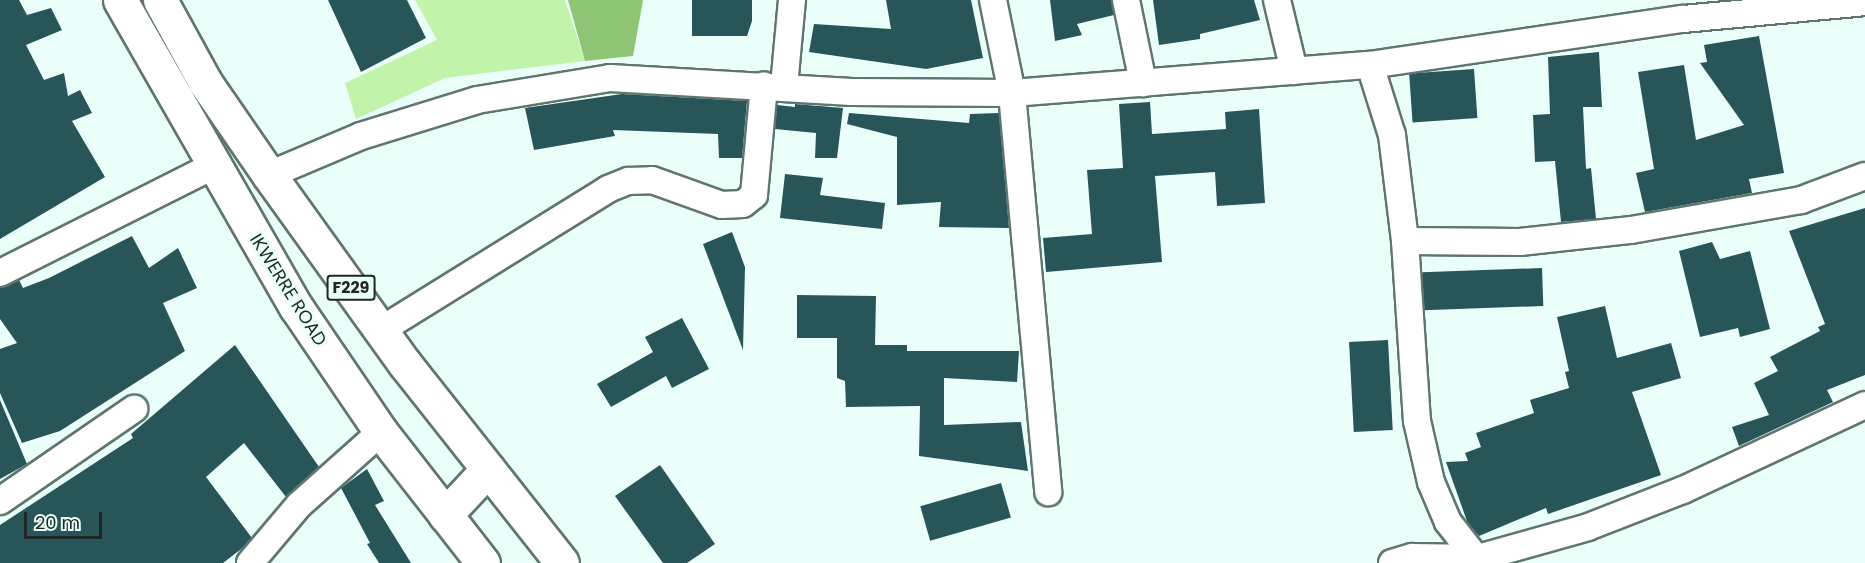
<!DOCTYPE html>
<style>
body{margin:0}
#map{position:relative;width:1865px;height:563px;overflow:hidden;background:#eafff9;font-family:Poppins,sans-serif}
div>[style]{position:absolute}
.green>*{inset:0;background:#c1f4aa}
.forest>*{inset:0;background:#8ec574}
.building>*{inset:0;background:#285557;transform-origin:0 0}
.roads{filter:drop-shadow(2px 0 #5f7670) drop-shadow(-2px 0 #5f7670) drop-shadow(0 2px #5f7670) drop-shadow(0 -2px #5f7670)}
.minor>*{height:26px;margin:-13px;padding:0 13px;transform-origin:13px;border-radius:13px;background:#fff}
.major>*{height:33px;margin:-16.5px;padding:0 16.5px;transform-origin:16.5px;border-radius:16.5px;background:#fff}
span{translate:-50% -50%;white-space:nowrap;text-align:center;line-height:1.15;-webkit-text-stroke:6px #eafff9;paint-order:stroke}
.shield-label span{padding:2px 4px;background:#eafff9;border:2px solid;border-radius:4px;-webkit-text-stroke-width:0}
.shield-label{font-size:16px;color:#1e2725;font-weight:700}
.street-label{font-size:18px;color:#1e2725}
.scale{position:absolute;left:24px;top:512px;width:78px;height:27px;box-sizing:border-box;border:3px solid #1e2725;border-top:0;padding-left:8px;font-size:18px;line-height:21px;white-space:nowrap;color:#1e2725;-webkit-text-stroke:4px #eafff9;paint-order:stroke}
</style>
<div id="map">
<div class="green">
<div style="clip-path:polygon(415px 0,565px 0,585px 61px,445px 78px,356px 119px,345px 83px,437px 40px)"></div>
</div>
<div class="forest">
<div style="clip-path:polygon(568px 0,643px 0,633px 56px,585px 61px)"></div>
</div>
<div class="building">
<div style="clip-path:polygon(0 0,19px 0,27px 15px,51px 8px,62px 30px,26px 45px,44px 80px,64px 73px,68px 96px,80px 90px,92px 113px,72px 121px,105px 177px,0 239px)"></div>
<div style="clip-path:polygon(328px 0,407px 0,426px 38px,361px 72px)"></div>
<div style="clip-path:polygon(692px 0,752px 0,752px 21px,747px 36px,692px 36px)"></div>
<div style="clip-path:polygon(886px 0,971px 0,983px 58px,926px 69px,809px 52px,814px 24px,891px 29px)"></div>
<div style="clip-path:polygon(1050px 0,1111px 0,1114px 15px,1077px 24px,1082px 35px,1055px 41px)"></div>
<div style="clip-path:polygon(1153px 0,1254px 0,1260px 20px,1200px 34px,1200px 39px,1159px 45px)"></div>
<div style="clip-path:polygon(1759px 36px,1784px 173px,1749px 179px,1752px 193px,1645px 212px,1636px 173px,1654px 169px,1638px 72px,1684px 65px,1696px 140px,1744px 125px,1700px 63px,1707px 62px,1704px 45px)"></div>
<div style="clip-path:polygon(1599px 52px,1602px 107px,1583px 107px,1586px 169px,1591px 168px,1596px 219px,1561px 222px,1555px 161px,1535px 162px,1533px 115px,1550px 114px,1548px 57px)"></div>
<div style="left:1474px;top:69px;width:49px;height:65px;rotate:86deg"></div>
<div style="clip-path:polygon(622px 94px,747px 101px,742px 158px,719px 158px,718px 134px,613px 130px,615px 136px,534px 150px,525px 108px)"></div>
<div style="clip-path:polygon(1150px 102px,1152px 134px,1226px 129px,1225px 112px,1259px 109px,1265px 203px,1217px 206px,1215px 172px,1155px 176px,1162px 262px,1046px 272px,1043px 238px,1092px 234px,1087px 170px,1123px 168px,1119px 104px)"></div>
<div style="clip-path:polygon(795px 104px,843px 108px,837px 158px,815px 158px,816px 133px,775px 129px,777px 105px,795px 107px)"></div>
<div style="clip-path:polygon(849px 113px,969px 123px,970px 114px,999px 113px,1009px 228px,939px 227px,941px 202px,897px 205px,897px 137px,847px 124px)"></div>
<div style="clip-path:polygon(785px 174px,823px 178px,820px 195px,885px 203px,882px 229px,780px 218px)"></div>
<div style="clip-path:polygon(1865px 208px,1865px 375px,1827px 390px,1833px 402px,1739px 446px,1732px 427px,1769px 415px,1754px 383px,1778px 371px,1770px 357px,1820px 331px,1818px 327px,1825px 324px,1789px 231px)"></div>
<div style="clip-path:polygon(732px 232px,745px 267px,743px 350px,703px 244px)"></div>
<div style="clip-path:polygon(132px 236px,149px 268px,178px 248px,197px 288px,163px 303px,185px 351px,60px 431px,22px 443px,0 393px,0 349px,17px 343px,0 319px,0 288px,19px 280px,23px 288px,49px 278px)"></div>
<div style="clip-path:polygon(1712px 242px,1720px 259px,1750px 251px,1770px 329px,1740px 337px,1738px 328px,1700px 337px,1679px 251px)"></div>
<div style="left:1542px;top:268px;width:38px;height:120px;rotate:88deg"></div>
<div style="clip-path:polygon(797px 295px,876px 296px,875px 345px,907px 345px,907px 351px,1019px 351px,1017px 382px,944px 378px,944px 425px,1021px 422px,1028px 471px,919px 456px,920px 406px,846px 407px,845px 381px,837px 378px,837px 338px,797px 338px)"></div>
<div style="clip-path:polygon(1605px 306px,1617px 358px,1671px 343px,1681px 378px,1632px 392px,1661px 475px,1548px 514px,1546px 508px,1479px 536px,1468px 524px,1446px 462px,1468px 461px,1465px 453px,1481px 447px,1476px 433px,1534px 413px,1530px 400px,1569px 388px,1565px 372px,1569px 371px,1557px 317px)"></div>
<div style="clip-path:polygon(682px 318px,709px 369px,672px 388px,666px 376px,611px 407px,597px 384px,653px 352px,645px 337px)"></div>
<div style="left:1388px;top:340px;width:90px;height:39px;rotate:87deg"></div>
<div style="clip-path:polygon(235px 345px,319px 467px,286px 497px,244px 443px,206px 477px,252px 538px,245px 546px,223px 563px,0 563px,0 525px,133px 438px,131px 434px)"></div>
<div style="clip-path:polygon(0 400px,27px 464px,0 479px)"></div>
<div style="clip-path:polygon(660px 465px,715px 544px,687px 563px,663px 563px,615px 496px)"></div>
<div style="clip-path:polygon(367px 469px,384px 501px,375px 505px,411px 563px,379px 563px,367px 544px,370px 543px,341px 488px)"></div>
<div style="left:1001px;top:483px;width:36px;height:84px;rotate:74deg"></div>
</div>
<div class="roads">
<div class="minor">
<div style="left:993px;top:0;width:95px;rotate:78.5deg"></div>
<div style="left:1012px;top:93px;width:401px;rotate:84.8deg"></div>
<div style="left:1126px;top:0;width:85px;rotate:78.4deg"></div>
<div style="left:1277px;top:0;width:73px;rotate:76.5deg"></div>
<div style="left:1370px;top:65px;width:73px;rotate:72.6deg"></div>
<div style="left:1392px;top:135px;width:107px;rotate:83deg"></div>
<div style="left:1405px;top:241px;width:180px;rotate:86.2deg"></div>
<div style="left:1417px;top:421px;width:63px;rotate:77.1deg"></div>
<div style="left:1431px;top:482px;width:43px;rotate:67deg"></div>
<div style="left:1448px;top:522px;width:52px;rotate:52deg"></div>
<div style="left:784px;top:86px;width:86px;rotate:-84.7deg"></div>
<div style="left:269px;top:175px;width:100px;rotate:-23deg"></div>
<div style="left:361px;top:136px;width:121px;rotate:-17.2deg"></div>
<div style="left:477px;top:100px;width:135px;rotate:-9.4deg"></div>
<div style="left:610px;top:78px;width:242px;rotate:3.3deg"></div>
<div style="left:852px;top:92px;width:160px;rotate:0.4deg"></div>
<div style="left:1012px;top:93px;width:359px;rotate:-4.5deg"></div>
<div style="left:1370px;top:65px;width:316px;rotate:-8.4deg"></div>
<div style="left:1683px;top:19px;width:183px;rotate:-5.3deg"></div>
<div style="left:1405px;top:241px;width:115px;rotate:0.5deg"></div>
<div style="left:1520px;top:242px;width:112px;rotate:-6.2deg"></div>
<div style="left:1631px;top:230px;width:173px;rotate:-10deg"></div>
<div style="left:1801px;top:200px;width:68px;rotate:-20.6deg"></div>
<div style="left:0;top:273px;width:238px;rotate:-26.7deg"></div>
<div style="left:381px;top:330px;width:267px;rotate:-31.8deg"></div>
<div style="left:608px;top:189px;width:22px;rotate:-22deg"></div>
<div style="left:628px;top:181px;width:24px;rotate:-2deg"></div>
<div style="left:652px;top:180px;width:74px;rotate:19.7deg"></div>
<div style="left:722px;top:205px;width:21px;rotate:-3deg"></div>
<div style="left:743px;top:204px;width:14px;rotate:-39deg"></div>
<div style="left:754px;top:195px;width:110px;rotate:-84.8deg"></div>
<div style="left:0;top:501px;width:163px;rotate:-34.5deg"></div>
<div style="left:250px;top:563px;width:76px;rotate:-49.8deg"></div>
<div style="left:299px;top:505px;width:110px;rotate:-41.7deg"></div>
<div style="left:1392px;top:563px;width:21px;rotate:-17deg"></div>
<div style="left:1412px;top:557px;width:66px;rotate:0.9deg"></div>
<div style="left:1478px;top:558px;width:114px;rotate:-15.7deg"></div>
<div style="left:1588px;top:527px;width:102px;rotate:-21.3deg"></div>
<div style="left:1683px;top:490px;width:201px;rotate:-25deg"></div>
</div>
<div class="major">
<div style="left:120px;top:0;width:354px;rotate:60.2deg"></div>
<div style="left:296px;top:307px;width:151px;rotate:55.8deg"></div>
<div style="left:381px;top:432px;width:166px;rotate:52.1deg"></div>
<div style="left:160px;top:0;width:94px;rotate:61.2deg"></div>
<div style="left:205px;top:82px;width:113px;rotate:55.5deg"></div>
<div style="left:269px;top:175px;width:233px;rotate:54.3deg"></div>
<div style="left:405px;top:364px;width:253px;rotate:51.7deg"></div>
<div style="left:445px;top:515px;width:63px;rotate:-46.9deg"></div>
</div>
</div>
<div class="shield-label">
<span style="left:351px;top:288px">F229</span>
</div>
<div class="street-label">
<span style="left:288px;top:290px;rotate:58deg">IKWERRE ROAD</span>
</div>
<div class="scale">20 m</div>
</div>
